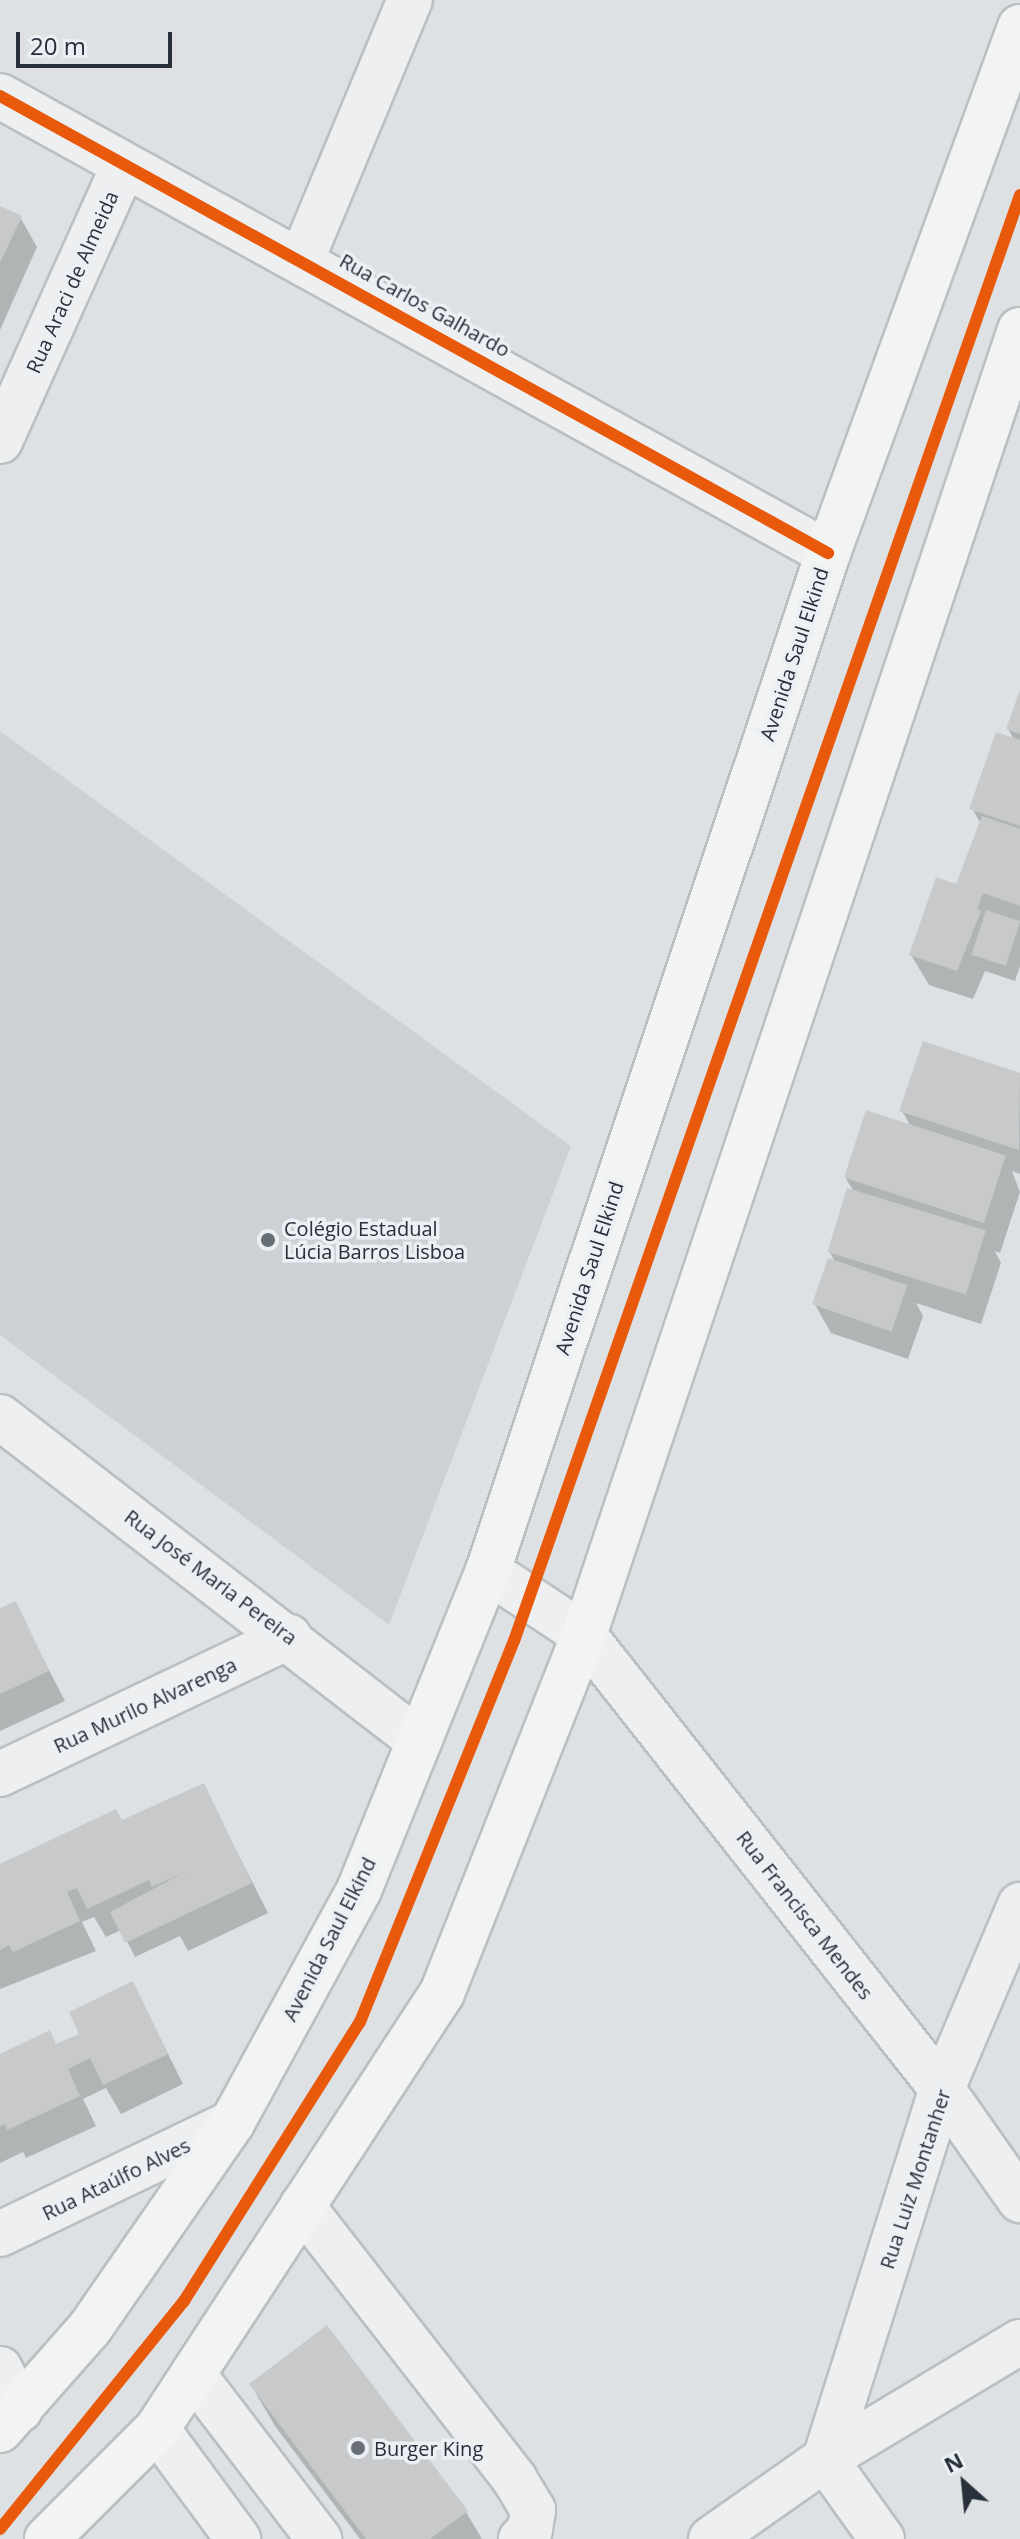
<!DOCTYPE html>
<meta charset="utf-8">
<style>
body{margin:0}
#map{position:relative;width:1020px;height:2539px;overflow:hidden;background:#dee1e3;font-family:"Open Sans",sans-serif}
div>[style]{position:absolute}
.built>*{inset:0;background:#cdd1d6}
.shadow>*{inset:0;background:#0003}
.building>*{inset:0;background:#c7c9cb;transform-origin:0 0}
.roads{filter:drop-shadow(2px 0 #bcbfc1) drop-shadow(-2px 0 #bcbfc1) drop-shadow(0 2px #bcbfc1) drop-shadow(0 -2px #bcbfc1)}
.minor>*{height:44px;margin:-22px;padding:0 22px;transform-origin:22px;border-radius:22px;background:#eeeff0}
.major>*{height:44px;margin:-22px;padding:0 22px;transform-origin:22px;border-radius:22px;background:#f2f4f4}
.cycleway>*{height:12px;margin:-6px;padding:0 6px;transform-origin:6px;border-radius:6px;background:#e8590c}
.dots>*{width:22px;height:22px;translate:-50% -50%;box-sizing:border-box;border:4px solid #eceff3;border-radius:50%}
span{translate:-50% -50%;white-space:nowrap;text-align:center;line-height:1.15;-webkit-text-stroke:7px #eceff3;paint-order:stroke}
.street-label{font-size:20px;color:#27303b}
.poi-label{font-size:20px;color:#27303b}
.left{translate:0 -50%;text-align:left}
.north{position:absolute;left:924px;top:2443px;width:80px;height:80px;-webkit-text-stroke:6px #eceff3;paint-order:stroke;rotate:333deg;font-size:22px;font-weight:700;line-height:32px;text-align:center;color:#27303b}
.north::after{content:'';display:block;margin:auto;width:28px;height:36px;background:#27303b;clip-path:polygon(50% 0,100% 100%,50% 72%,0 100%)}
.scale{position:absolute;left:16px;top:32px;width:156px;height:36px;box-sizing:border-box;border:4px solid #27303b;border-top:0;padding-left:10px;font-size:24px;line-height:28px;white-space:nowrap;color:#27303b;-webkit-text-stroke:6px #eceff3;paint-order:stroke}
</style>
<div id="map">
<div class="built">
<div style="clip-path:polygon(0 731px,571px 1146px,389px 1625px,0 1335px)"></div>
</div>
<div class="shadow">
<div style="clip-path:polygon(0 208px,20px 217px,37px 247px,0 330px)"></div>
<div style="clip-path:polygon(1020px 695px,1020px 966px,1015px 981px,985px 971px,973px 999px,929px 985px,911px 955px,957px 886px,981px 824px,972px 808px,1014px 740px,1008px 729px)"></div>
<div style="clip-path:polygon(924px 1044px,1020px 1075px,1020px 1174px,1012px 1171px,1020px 1192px,1000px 1253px,995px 1251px,1001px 1263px,981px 1324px,916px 1303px,923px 1316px,908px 1359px,831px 1333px,814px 1303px,835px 1262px,829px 1251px,854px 1192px,845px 1177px,911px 1127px,902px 1111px)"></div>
<div style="clip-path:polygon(15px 1604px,65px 1701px,0 1731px,0 1611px)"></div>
<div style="clip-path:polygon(203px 1785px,268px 1913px,188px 1951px,180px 1936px,135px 1957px,121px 1930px,106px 1937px,94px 1917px,82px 1922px,96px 1951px,0 1989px,0 1866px,122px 1823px)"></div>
<div style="clip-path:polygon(133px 1983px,183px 2084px,121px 2114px,106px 2088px,83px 2099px,96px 2126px,26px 2158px,23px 2152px,0 2163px,0 2056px,57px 2046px,82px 2035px)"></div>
<div style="clip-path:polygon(251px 2385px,466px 2512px,482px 2539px,360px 2539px,275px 2426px)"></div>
</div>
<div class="building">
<div style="clip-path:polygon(0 206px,22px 216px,0 263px)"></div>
<div style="clip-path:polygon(1020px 690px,1020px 734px,1006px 729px)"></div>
<div style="clip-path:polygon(996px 732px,1020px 740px,1020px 826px,969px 809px)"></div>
<div style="clip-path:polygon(982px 816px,1020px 829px,1020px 906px,983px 893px,977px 909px,981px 911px,957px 971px,909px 955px,936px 877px,956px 884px)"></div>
<div style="left:986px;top:910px;width:36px;height:47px;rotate:18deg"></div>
<div style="clip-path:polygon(923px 1041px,1020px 1073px,1019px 1150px,899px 1111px)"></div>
<div style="left:866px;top:1110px;width:147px;height:71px;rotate:18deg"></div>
<div style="left:847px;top:1188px;width:145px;height:67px;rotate:17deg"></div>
<div style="left:828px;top:1258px;width:84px;height:49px;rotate:19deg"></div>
<div style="clip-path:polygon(16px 1601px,49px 1671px,0 1694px,0 1608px)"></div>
<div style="clip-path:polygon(204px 1783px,252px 1883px,125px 1943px,110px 1912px,185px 1872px,152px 1887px,149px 1880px,87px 1909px,77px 1888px,67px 1892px,80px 1921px,13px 1952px,9px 1945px,0 1950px,0 1864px,116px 1809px,122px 1820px)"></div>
<div style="clip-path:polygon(133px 1981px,168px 2054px,103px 2085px,90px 2058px,68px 2069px,80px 2096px,7px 2130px,5px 2124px,0 2126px,0 2054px,50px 2030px,56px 2044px,79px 2034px,69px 2012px)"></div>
<div style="clip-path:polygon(327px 2325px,468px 2511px,430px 2539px,366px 2539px,249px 2384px)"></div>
</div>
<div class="roads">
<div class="minor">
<div style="left:0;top:96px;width:946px;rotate:28.9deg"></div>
<div style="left:302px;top:259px;width:281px;rotate:-67.4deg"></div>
<div style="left:0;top:441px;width:300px;rotate:-65.8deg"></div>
<div style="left:0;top:1417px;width:530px;rotate:37.71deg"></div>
<div style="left:488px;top:1571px;width:115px;rotate:33.7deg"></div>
<div style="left:584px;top:1635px;width:578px;rotate:51.74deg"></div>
<div style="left:942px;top:2089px;width:136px;rotate:54.9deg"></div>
<div style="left:0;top:1774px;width:320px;rotate:-25.4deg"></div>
<div style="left:302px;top:2206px;width:347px;rotate:52.1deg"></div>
<div style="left:515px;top:2480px;width:35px;rotate:59deg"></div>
<div style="left:533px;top:2510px;width:20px;rotate:99deg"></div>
<div style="left:530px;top:2530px;width:13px;rotate:135deg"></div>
<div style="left:0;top:2234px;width:257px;rotate:-25.6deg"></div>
<div style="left:0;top:2369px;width:45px;rotate:63.4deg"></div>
<div style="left:193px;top:2374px;width:208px;rotate:52.6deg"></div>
<div style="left:157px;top:2429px;width:137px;rotate:53.6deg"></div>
<div style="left:711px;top:2539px;width:139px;rotate:-35.1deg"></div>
<div style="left:825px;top:2459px;width:227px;rotate:-31deg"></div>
<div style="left:882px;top:2539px;width:98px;rotate:-125.5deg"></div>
<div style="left:825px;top:2459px;width:388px;rotate:-72.5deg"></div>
<div style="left:942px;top:2089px;width:200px;rotate:-67deg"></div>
</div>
<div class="major">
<div style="left:0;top:2430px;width:136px;rotate:-48.6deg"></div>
<div style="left:90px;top:2328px;width:249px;rotate:-55.3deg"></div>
<div style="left:232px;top:2123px;width:265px;rotate:-61.4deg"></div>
<div style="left:359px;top:1890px;width:344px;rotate:-68deg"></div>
<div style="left:488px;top:1571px;width:1073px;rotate:-71.53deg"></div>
<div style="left:828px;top:553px;width:560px;rotate:-69.95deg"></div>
<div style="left:47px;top:2539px;width:156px;rotate:-45deg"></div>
<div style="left:157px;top:2429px;width:521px;rotate:-56.83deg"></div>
<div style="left:442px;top:1993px;width:385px;rotate:-68.4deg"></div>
<div style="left:584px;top:1635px;width:1376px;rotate:-71.53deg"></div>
</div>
</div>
<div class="cycleway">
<div style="left:0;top:96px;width:946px;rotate:28.9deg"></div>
<div style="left:0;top:2529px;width:293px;rotate:-51.1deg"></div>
<div style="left:184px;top:2301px;width:330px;rotate:-57.8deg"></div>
<div style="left:360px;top:2022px;width:411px;rotate:-68deg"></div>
<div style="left:514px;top:1641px;width:1532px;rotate:-70.71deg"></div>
</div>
<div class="dots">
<div style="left:268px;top:1240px;background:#676e76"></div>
<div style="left:358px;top:2448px;background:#676e76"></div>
</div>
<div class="street-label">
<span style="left:72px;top:282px;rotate:-66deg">Rua Araci de Almeida</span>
<span style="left:425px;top:305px;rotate:29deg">Rua Carlos Galhardo</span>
<span style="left:794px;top:654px;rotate:-72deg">Avenida Saul Elkind</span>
<span style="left:589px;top:1268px;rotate:-72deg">Avenida Saul Elkind</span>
<span style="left:211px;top:1577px;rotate:37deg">Rua José Maria Pereira</span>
<span style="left:145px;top:1705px;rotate:-25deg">Rua Murilo Alvarenga</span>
<span style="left:805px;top:1915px;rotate:52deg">Rua Francisca Mendes</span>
<span style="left:329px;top:1939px;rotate:-63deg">Avenida Saul Elkind</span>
<span style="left:116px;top:2179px;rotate:-26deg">Rua Ataúlfo Alves</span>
<span style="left:915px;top:2179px;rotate:-72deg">Rua Luiz Montanher</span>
</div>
<div class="poi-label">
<span class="left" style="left:284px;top:1240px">Colégio Estadual<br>Lúcia Barros Lisboa</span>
<span class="left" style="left:374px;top:2448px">Burger King</span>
</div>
<div class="north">N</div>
<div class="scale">20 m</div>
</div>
